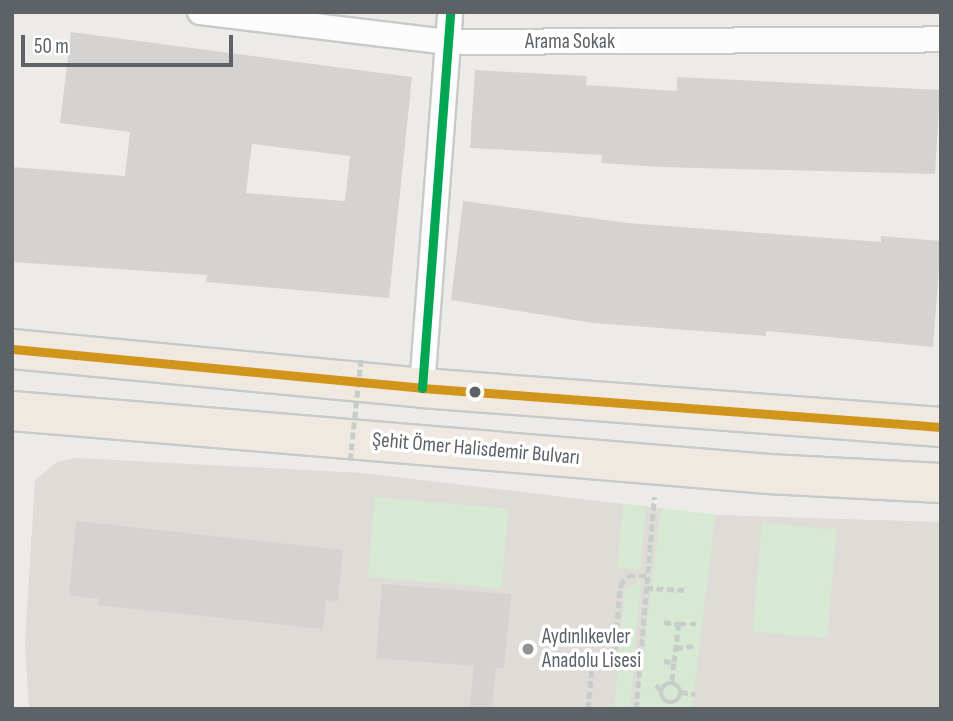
<!DOCTYPE html>
<meta charset="utf-8">
<style>
body{margin:0}
#map{position:relative;width:953px;height:721px;overflow:hidden;background:#edebe8;font-family:"Sofia Sans Condensed",sans-serif}
div>[style]{position:absolute}
.education>*{inset:0;background:#dfdbd7}
.green>*{inset:0;background:#d8e9d3;transform-origin:0 0}
.building>*{inset:0;background:#d5d3d2}
.path>*{height:4.5px;margin-top:-2.25px;transform-origin:0;background:repeating-linear-gradient(90deg,#c7ceca 0 7px,transparent 0 10.5px)}
.path>.ring{margin:-2.25px;padding:0;box-sizing:content-box;background:none;border:4.5px solid #c7ceca;border-radius:50%}
.roads{filter:drop-shadow(2px 0 #c8c9c9) drop-shadow(-2px 0 #c8c9c9) drop-shadow(0 2px #c8c9c9) drop-shadow(0 -2px #c8c9c9)}
.street>*{height:24px;margin:-12px;padding:0 12px;transform-origin:12px;border-radius:12px;background:#fcfcfc}
.highway>*{height:38px;margin:-19px;padding:0 19px;transform-origin:19px;border-radius:19px;background:#f0e9e1}
.path-bridge>*{height:4.5px;margin-top:-2.25px;transform-origin:0;background:repeating-linear-gradient(90deg,#c7ceca 0 7px,transparent 0 10.5px)}
.bus-1>*{height:9px;margin:-4.5px;padding:0 4.5px;transform-origin:4.5px;border-radius:4.5px;background:#d0951a}
.bus-2>*{height:9px;margin:-4.5px;padding:0 4.5px;transform-origin:4.5px;border-radius:4.5px;background:#00a651}
.dots>*{width:19px;height:19px;translate:-50% -50%;box-sizing:border-box;border:4px solid #fff;border-radius:50%}
span{translate:-50% -50%;white-space:nowrap;text-align:center;line-height:1.15;-webkit-text-stroke:7px #fff;paint-order:stroke}
.street-label{font-size:21px;color:#5d6266}
.poi-label{font-size:21px;color:#5d6266}
.left{translate:0 -50%;text-align:left}
.frame{position:absolute;inset:0;border:14px solid #5d6266;pointer-events:none}
.scale{position:absolute;left:21px;top:35px;width:212px;height:32px;box-sizing:border-box;border:4px solid #5d6266;border-top:0;padding-left:9px;font-size:21px;line-height:24px;white-space:nowrap;color:#5d6266;-webkit-text-stroke:5px #fff;paint-order:stroke}
</style>
<div id="map">
<div class="education">
<div style="clip-path:polygon(76px 458px,362px 473px,716px 515px,941px 522px,941px 709px,29px 709px,25px 643px,35px 480px,57px 462px)"></div>
</div>
<div class="green">
<div style="left:375px;top:497px;width:134px;height:80px;rotate:5deg"></div>
<div style="left:623px;top:504px;width:23px;height:64px;rotate:5deg"></div>
<div style="left:661px;top:508px;width:55px;height:202px;rotate:7deg"></div>
<div style="left:762px;top:523px;width:75px;height:109px;rotate:5deg"></div>
<div style="clip-path:polygon(641px 580px,630px 709px,614px 709px,625px 590px)"></div>
</div>
<div class="building">
<div style="clip-path:polygon(evenodd,71px 32px,412px 77px,389px 298px,206px 282px,207px 275px,12px 262px,12px 167px,125px 176px,130px 132px,60px 123px,71px 32px,252px 144px,350px 156px,345px 201px,246px 193px,252px 144px)"></div>
<div style="clip-path:polygon(475px 70px,587px 76px,586px 85px,677px 91px,677px 77px,940px 90px,935px 174px,661px 167px,601px 163px,602px 155px,470px 148px)"></div>
<div style="clip-path:polygon(463px 201px,628px 223px,881px 242px,881px 236px,941px 241px,933px 347px,766px 331px,766px 336px,593px 323px,451px 300px)"></div>
<div style="clip-path:polygon(76px 521px,343px 550px,338px 601px,326px 600px,323px 629px,98px 605px,99px 599px,69px 595px)"></div>
<div style="clip-path:polygon(382px 584px,511px 594px,504px 668px,496px 667px,492px 709px,469px 709px,474px 666px,376px 658px)"></div>
</div>
<div class="path">
<div style="left:646px;top:588px;width:42px;rotate:2.7deg"></div>
<div style="left:664px;top:622px;width:15px;rotate:8deg"></div>
<div style="left:679px;top:624px;width:39px;rotate:97deg"></div>
<div style="left:679px;top:624px;width:17px"></div>
<div style="left:676px;top:648px;width:17px;rotate:-7deg"></div>
<div style="left:664px;top:661px;width:10px;rotate:11deg"></div>
<div style="left:674px;top:663px;width:20px;rotate:96deg"></div>
<div style="left:613px;top:671px;width:86px;rotate:-85.3deg"></div>
<div style="left:620px;top:585px;width:12px;rotate:-48deg"></div>
<div style="left:628px;top:576px;width:19px"></div>
<div class="ring" style="left:661px;top:683px;width:15.5px;height:15.5px"></div>
<div style="left:656px;top:685px;width:7px;rotate:45deg"></div>
<div style="left:681px;top:692px;width:14px;rotate:8deg"></div>
<div style="left:588px;top:709px;width:44px;rotate:-84.8deg"></div>
<div style="left:592px;top:665px;width:21px"></div>
<div style="left:636px;top:709px;width:213px;rotate:-85.1deg"></div>
</div>
<div class="roads">
<div class="street">
<div style="left:200px;top:12px;width:251px;rotate:6.9deg"></div>
<div style="left:449px;top:42px;width:492px;rotate:-0.3deg"></div>
<div style="left:422px;top:388px;width:377px;rotate:-85.7deg"></div>
</div>
<div class="highway">
<div style="left:12px;top:349px;width:412px;rotate:5.4deg"></div>
<div style="left:422px;top:388px;width:520px;rotate:4.3deg"></div>
<div style="left:12px;top:411px;width:759px;rotate:4.76deg"></div>
<div style="left:768px;top:474px;width:173px;rotate:3deg"></div>
</div>
</div>
<div class="path-bridge">
<div style="left:350px;top:460px;width:104px;rotate:-83.9deg"></div>
</div>
<div class="bus-1">
<div style="left:12px;top:349px;width:412px;rotate:5.4deg"></div>
<div style="left:422px;top:388px;width:520px;rotate:4.3deg"></div>
</div>
<div class="bus-2">
<div style="left:422px;top:388px;width:377px;rotate:-85.7deg"></div>
</div>
<div class="dots">
<div style="left:475px;top:392px;background:#5d6266"></div>
<div style="left:528px;top:649px;background:#8f9294"></div>
</div>
<div class="street-label">
<span style="left:570px;top:42px">Arama Sokak</span>
<span style="left:476px;top:449px;rotate:5deg">Şehit Ömer Halisdemir Bulvarı</span>
</div>
<div class="poi-label">
<span class="left" style="left:542px;top:649px">Aydınlıkevler<br>Anadolu Lisesi</span>
</div>
<div class="frame"></div>
<div class="scale">50 m</div>
</div>
